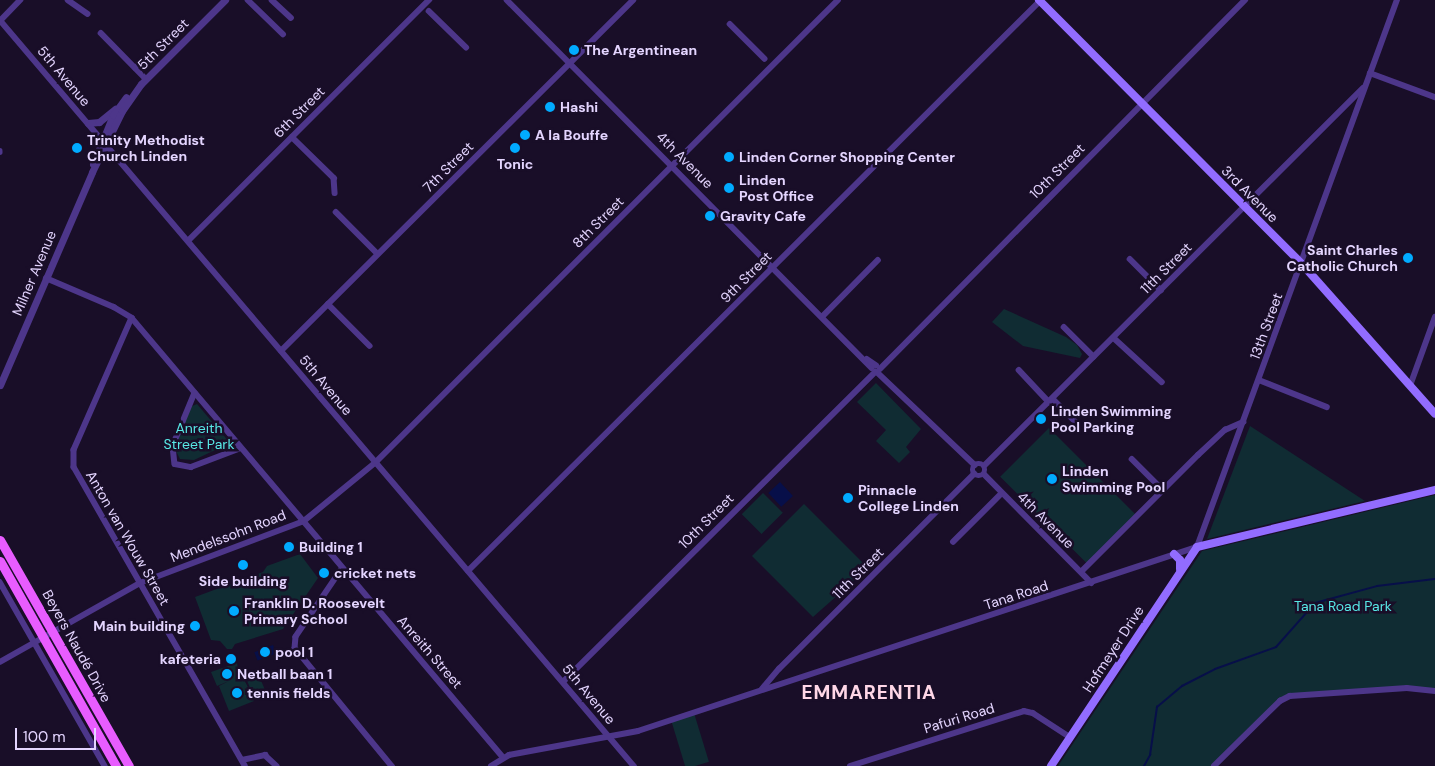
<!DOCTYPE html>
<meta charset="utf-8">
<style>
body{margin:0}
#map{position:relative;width:1435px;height:766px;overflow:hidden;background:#190e28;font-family:"DM Sans",sans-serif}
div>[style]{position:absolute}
.green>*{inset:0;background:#102c33;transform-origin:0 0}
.water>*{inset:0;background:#070f49;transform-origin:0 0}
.stream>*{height:2px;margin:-1px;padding:0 1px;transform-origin:1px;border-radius:1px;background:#070f49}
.minor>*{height:5.5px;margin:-2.75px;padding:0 2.75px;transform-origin:2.75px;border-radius:2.75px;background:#4d368a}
.minor>.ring{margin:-2.75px;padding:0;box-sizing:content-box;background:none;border:5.5px solid #4d368a;border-radius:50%}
.tertiary>*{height:7px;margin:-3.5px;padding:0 3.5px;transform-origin:3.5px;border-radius:3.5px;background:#4d368a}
.secondary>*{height:8px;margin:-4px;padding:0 4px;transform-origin:4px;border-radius:4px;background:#926cff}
.primary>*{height:9px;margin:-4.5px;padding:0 4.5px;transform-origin:4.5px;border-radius:4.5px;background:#e85cff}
.dots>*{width:14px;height:14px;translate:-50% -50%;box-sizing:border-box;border:2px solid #190e28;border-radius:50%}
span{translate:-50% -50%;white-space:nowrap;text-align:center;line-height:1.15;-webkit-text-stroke:5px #190e28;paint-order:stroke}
.street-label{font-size:14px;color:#e4d5ff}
.poi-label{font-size:14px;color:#e4d5ff;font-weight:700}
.left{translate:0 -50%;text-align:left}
.right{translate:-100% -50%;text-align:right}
.park-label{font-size:14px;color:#58e8e6}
.district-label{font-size:19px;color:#ffd7e7;font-weight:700;letter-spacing:1px}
.scale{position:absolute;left:15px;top:728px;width:81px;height:22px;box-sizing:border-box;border:2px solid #e4d5ff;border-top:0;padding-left:6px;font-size:15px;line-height:18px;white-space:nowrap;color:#e4d5ff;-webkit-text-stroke:4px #190e28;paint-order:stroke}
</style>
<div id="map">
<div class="green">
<div style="clip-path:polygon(1004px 309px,1066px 337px,1077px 345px,1082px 354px,1080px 358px,1023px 346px,992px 322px)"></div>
<div style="clip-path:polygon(876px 383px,921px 429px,906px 447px,910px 452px,899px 463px,876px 441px,886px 430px,857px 402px)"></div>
<div style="clip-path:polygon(197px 404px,230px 443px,194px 460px,180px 459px,174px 447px,190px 407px)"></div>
<div style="clip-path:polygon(1250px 426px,1365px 501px,1207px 539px)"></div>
<div style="left:1049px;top:428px;width:122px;height:69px;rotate:45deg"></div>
<div style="left:763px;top:493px;width:28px;height:30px;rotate:45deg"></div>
<div style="clip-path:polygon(1435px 495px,1435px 694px,1429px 690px,1301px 695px,1281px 701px,1218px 766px,1058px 766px,1202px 551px)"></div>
<div style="clip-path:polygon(804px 504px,865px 565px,866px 570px,813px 617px,752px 556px)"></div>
<div style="clip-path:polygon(300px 554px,318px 578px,283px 629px,235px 644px,232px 649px,227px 649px,220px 641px,211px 640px,195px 597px,263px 572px,267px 566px)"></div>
<div style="clip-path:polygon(237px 663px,254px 701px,229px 711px,219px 686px,229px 681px,217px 686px,211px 672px)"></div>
<div style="left:257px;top:671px;width:26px;height:13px;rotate:67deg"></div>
<div style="left:694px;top:713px;width:51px;height:24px;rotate:73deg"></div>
</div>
<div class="water">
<div style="left:780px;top:482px;width:19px;height:16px;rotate:47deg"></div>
<div style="left:273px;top:645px;width:9px;height:20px;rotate:69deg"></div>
</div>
<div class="stream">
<div style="left:1144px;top:766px;width:13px;rotate:-61deg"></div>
<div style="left:1150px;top:755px;width:49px;rotate:-81.7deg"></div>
<div style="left:1157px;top:707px;width:33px;rotate:-40deg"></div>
<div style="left:1182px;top:686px;width:37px;rotate:-27deg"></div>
<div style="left:1215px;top:669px;width:65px;rotate:-19.8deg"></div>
<div style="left:1276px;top:647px;width:59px;rotate:-48.4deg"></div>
<div style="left:1315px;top:603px;width:64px;rotate:-15.3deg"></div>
<div style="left:1377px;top:586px;width:58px;rotate:-6.9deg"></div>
</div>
<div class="minor">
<div style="left:68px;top:0;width:24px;rotate:35deg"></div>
<div style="left:248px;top:0;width:49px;rotate:44.2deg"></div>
<div style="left:272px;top:0;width:26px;rotate:43deg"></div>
<div style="left:507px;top:0;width:518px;rotate:45.23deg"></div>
<div style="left:429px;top:11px;width:52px;rotate:44.2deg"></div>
<div style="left:0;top:20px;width:979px;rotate:49.64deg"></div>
<div style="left:0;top:21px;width:29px;rotate:-46deg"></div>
<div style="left:730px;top:24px;width:49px;rotate:45deg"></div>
<div style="left:101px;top:33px;width:64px;rotate:45.6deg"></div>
<div style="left:135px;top:68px;width:15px;rotate:-42deg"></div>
<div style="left:1370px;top:73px;width:69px;rotate:20.3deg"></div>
<div style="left:292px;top:137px;width:59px;rotate:44.3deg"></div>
<div style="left:334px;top:178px;width:15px;rotate:86deg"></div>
<div style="left:0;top:151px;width:1px;rotate:90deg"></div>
<div style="left:336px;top:212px;width:59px;rotate:45deg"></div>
<div style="left:188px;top:241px;width:341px;rotate:-45deg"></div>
<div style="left:1130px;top:259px;width:44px;rotate:45deg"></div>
<div style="left:46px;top:278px;width:74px;rotate:23.1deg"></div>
<div style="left:114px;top:307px;width:21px;rotate:31deg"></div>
<div style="left:132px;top:318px;width:575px;rotate:49.8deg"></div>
<div style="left:328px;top:304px;width:59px;rotate:45deg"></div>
<div style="left:823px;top:316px;width:78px;rotate:-45.5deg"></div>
<div style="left:132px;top:318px;width:144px;rotate:113.7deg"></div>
<div style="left:74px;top:450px;width:17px;rotate:90deg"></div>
<div style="left:74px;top:467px;width:344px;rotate:60.2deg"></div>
<div style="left:1064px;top:327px;width:42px;rotate:45deg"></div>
<div style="left:1114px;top:338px;width:65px;rotate:42.5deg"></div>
<div style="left:281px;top:351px;width:497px;rotate:-44.9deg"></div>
<div style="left:867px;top:359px;width:11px;rotate:34deg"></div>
<div style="left:880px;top:369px;width:519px;rotate:-45.31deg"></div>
<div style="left:1019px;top:370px;width:44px;rotate:46.8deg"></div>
<div style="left:877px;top:372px;width:135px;rotate:43.5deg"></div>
<div style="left:1259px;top:380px;width:73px;rotate:21.7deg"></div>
<div style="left:1410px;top:386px;width:73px;rotate:-70.1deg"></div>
<div style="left:195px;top:393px;width:57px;rotate:112.5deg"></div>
<div style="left:173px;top:446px;width:18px;rotate:84deg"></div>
<div style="left:175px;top:464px;width:16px;rotate:11deg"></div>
<div style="left:191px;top:467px;width:53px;rotate:-20.8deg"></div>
<div style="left:1053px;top:399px;width:35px;rotate:45deg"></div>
<div style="left:1132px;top:459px;width:44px;rotate:45deg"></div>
<div class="ring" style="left:973px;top:464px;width:6.5px;height:6.5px"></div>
<div style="left:984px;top:466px;width:535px;rotate:-44.92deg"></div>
<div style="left:984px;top:474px;width:153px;rotate:45.3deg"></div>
<div style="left:953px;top:542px;width:68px;rotate:-45deg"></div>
<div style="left:342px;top:569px;width:82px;rotate:124.1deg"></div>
<div style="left:296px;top:637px;width:11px;rotate:95deg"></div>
<div style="left:295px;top:648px;width:153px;rotate:50.6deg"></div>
<div style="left:468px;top:571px;width:809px;rotate:-44.9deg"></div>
<div style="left:1081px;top:572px;width:165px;rotate:-45deg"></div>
<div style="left:1198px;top:455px;width:37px;rotate:-43deg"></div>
<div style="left:1225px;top:430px;width:20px;rotate:-24deg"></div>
<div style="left:0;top:582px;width:212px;rotate:60.3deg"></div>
<div style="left:0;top:662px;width:161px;rotate:-29.4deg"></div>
<div style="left:140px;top:583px;width:175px;rotate:-20.7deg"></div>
<div style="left:304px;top:521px;width:93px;rotate:-39.3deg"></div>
<div style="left:376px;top:462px;width:653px;rotate:-45deg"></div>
<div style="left:563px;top:682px;width:440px;rotate:-44.8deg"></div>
<div style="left:762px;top:689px;width:26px;rotate:-50deg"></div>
<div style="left:779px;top:669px;width:276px;rotate:-45deg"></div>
<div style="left:242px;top:760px;width:24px;rotate:-12deg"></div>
<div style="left:265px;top:755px;width:16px;rotate:43deg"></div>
<div style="left:491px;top:766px;width:21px;rotate:-31deg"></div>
<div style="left:509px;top:755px;width:131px;rotate:-10.5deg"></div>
<div style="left:638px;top:731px;width:589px;rotate:-18.22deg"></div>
<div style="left:1197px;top:547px;width:582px;rotate:-69.92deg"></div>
<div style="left:850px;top:766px;width:182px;rotate:-17.5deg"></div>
<div style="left:1024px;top:711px;width:9px;rotate:13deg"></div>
<div style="left:1033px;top:713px;width:44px;rotate:33deg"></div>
<div style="left:1214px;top:766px;width:93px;rotate:-44.6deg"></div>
<div style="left:1280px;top:701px;width:11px;rotate:-27deg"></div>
<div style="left:1290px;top:696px;width:117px;rotate:-3.9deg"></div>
<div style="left:1407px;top:688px;width:28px;rotate:6deg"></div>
</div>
<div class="tertiary">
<div style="left:88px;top:123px;width:11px;rotate:-5deg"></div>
<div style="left:99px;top:122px;width:21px;rotate:-39deg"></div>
<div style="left:93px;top:164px;width:53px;rotate:-67.8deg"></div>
<div style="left:113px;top:115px;width:22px;rotate:-54deg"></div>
<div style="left:0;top:385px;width:232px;rotate:-66.6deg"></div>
<div style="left:92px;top:172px;width:68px;rotate:-63.8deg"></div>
<div style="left:122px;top:111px;width:33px;rotate:-55deg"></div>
<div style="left:141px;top:84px;width:119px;rotate:-45deg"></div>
</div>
<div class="secondary">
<div style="left:1039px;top:0;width:373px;rotate:45.1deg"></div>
<div style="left:1302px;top:264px;width:200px;rotate:48.4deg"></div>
<div style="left:1174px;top:554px;width:8px;rotate:45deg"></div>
<div style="left:1180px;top:560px;width:9px;rotate:90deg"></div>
<div style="left:1051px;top:766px;width:263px;rotate:-56.3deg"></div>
<div style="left:1197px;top:547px;width:245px;rotate:-13.5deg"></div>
</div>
<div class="primary">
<div style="left:0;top:540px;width:260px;rotate:60.3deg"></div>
<div style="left:0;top:561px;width:236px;rotate:60.5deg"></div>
</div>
<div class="dots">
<div style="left:574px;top:50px;background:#01abff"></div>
<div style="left:550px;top:107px;background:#01abff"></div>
<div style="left:525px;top:135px;background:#01abff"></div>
<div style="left:77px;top:148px;background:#01abff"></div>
<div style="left:515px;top:148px;background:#01abff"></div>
<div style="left:729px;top:157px;background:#01abff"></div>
<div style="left:729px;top:188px;background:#01abff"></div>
<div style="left:710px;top:216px;background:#01abff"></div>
<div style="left:1408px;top:258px;background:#01abff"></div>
<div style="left:1041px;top:419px;background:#01abff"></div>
<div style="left:1052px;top:479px;background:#01abff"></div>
<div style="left:848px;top:498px;background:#01abff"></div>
<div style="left:289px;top:547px;background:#01abff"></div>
<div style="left:243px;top:565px;background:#01abff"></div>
<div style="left:324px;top:573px;background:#01abff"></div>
<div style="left:234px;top:611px;background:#01abff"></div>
<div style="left:195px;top:626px;background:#01abff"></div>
<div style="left:265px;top:652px;background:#01abff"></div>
<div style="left:231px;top:659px;background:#01abff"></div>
<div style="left:227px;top:674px;background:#01abff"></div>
<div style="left:237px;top:693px;background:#01abff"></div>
</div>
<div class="street-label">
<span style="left:163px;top:44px;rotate:-45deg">5th Street</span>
<span style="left:64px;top:76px;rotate:50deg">5th Avenue</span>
<span style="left:299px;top:112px;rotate:-45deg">6th Street</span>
<span style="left:685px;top:160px;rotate:45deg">4th Avenue</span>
<span style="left:448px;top:167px;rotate:-45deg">7th Street</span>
<span style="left:1057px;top:171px;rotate:-45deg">10th Street</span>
<span style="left:1250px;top:194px;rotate:45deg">3rd Avenue</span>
<span style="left:598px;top:222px;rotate:-45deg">8th Street</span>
<span style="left:1166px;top:268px;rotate:-45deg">11th Street</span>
<span style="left:34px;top:273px;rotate:-67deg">Milner Avenue</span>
<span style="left:746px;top:277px;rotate:-45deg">9th Street</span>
<span style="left:1266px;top:326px;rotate:-70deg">13th Street</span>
<span style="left:326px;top:385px;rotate:50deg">5th Avenue</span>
<span style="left:1046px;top:520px;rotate:45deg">4th Avenue</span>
<span style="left:706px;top:521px;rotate:-45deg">10th Street</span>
<span style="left:228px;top:536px;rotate:-21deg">Mendelssohn Road</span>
<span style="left:128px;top:538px;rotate:60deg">Anton van Wouw Street</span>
<span style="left:858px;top:573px;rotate:-45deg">11th Street</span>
<span style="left:1016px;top:595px;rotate:-18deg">Tana Road</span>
<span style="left:77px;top:646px;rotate:61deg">Beyers Naudé Drive</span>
<span style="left:1113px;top:649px;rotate:-57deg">Hofmeyer Drive</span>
<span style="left:430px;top:652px;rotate:49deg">Anreith Street</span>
<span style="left:589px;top:694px;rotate:50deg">5th Avenue</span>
<span style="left:959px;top:718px;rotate:-17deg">Pafuri Road</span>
</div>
<div class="poi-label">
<span class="left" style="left:584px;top:50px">The Argentinean</span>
<span class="left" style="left:560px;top:107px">Hashi</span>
<span class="left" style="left:535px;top:135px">A la Bouffe</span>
<span class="left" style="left:87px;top:148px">Trinity Methodist<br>Church Linden</span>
<span class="left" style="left:739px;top:157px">Linden Corner Shopping Center</span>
<span style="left:515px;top:164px">Tonic</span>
<span class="left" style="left:739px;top:188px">Linden<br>Post Office</span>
<span class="left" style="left:720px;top:216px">Gravity Cafe</span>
<span class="right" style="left:1398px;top:258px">Saint Charles<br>Catholic Church</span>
<span class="left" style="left:1051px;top:419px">Linden Swimming<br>Pool Parking</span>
<span class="left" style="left:1062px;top:479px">Linden<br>Swimming Pool</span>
<span class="left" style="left:858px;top:498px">Pinnacle<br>College Linden</span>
<span class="left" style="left:299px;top:547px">Building 1</span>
<span class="left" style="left:334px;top:573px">cricket nets</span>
<span style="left:243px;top:581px">Side building</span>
<span class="left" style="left:244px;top:611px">Franklin D. Roosevelt<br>Primary School</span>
<span class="right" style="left:185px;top:626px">Main building</span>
<span class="left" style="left:275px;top:652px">pool 1</span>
<span class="right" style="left:221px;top:659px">kafeteria</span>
<span class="left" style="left:237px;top:674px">Netball baan 1</span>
<span class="left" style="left:247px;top:693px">tennis fields</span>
</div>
<div class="park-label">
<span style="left:199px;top:436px">Anreith<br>Street Park</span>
<span style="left:1343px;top:606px">Tana Road Park</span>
</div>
<div class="district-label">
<span style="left:869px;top:693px">EMMARENTIA</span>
</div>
<div class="scale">100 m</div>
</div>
